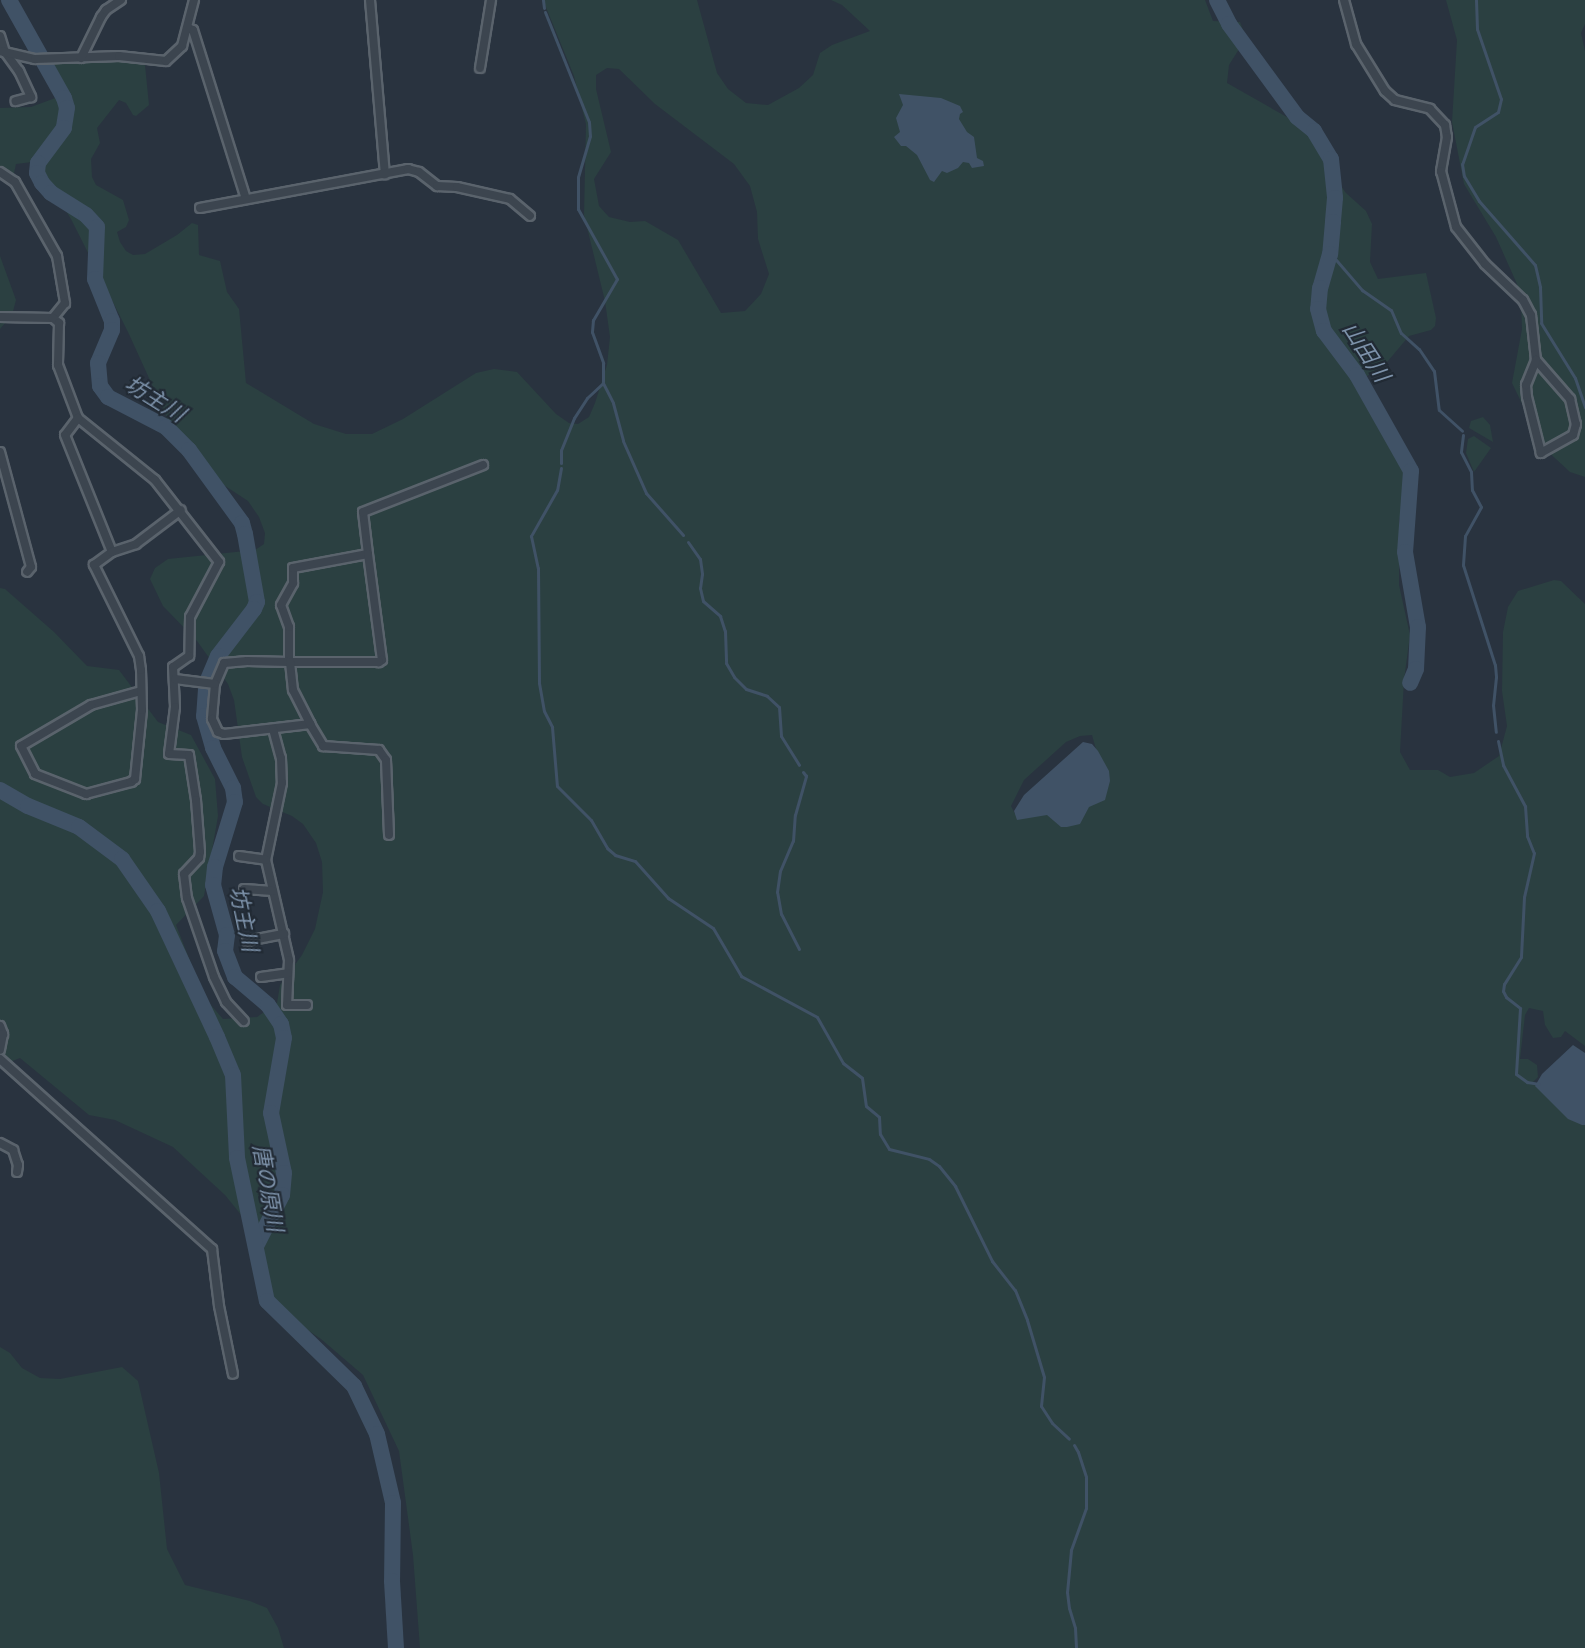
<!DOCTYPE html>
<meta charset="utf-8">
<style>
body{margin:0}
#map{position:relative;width:1585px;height:1648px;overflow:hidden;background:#29333f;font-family:Jost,"Noto Sans JP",sans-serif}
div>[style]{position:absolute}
.green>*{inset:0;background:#2b4041}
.water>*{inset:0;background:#405266}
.stream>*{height:3px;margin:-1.5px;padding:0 1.5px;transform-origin:1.5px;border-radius:1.5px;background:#405266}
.river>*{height:16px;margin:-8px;padding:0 8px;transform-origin:8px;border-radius:8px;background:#405266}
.roads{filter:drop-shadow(2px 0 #5a636c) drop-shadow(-2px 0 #5a636c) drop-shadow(0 2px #5a636c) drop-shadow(0 -2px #5a636c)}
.street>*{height:8px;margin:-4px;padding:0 4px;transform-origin:4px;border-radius:4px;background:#3c454f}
span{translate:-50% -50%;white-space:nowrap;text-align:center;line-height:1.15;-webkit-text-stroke:4.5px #212a34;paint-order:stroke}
.water-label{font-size:22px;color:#7d92aa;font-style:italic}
</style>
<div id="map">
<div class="green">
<div style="clip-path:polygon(evenodd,543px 0,697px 0,717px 73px,728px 89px,746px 103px,768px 105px,799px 88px,813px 75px,820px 53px,832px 45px,870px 31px,842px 5px,831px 0,1205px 0,1213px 21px,1240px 22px,1246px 38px,1229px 65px,1227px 83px,1315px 133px,1326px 144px,1328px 168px,1346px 193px,1366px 211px,1372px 224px,1370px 262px,1378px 279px,1426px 273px,1436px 318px,1435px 326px,1431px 330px,1409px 336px,1388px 361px,1356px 384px,1360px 396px,1389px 439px,1413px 483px,1412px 494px,1399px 519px,1399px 585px,1410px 635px,1404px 680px,1400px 752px,1410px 770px,1438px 770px,1450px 777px,1474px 773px,1499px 756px,1507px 726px,1502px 691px,1503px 632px,1508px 607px,1518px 591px,1554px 580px,1561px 581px,1585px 604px,1585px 1046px,1565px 1031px,1561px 1037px,1553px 1038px,1545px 1025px,1543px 1011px,1529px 1008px,1525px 1015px,1520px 1059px,1528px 1059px,1537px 1065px,1538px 1077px,1533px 1082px,1538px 1087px,1585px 1115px,1585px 1648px,420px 1648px,413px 1555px,399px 1451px,363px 1375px,321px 1339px,258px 1297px,251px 1245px,242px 1216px,225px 1195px,173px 1147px,115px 1120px,89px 1115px,20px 1058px,0 1066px,0 588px,5px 589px,54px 632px,87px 666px,119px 670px,158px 722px,191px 735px,215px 779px,218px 816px,204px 896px,176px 925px,204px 997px,223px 1019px,257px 1017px,277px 1003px,280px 985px,302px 955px,315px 929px,323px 892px,322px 862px,316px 843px,303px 824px,292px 816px,263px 804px,256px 797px,242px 757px,234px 700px,228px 684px,197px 641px,163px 606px,150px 579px,155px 568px,168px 559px,255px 550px,264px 544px,265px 533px,259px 517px,248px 501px,204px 472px,188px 452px,169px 422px,128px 332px,71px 219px,66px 211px,43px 191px,32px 162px,16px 164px,14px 173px,12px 175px,0 168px,0 108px,31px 107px,58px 97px,62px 92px,49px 67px,52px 62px,117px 58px,145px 65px,149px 105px,136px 116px,133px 115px,126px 103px,119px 100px,97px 128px,100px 143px,91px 159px,92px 177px,96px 185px,123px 200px,129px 220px,126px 227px,117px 232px,120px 242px,126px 251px,133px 255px,145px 254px,177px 235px,192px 223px,198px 225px,199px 255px,220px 261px,227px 292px,239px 309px,246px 383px,314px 424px,346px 434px,372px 434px,403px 419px,476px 373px,494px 369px,517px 372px,556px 414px,569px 423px,578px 424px,589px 417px,595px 403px,607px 365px,610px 337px,605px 301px,584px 215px,586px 124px,574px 76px,543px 0,607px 68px,619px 69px,655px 104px,734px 164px,750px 186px,757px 212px,758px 239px,769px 274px,761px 294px,745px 311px,721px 313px,678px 240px,645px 221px,630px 222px,609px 217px,599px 206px,594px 179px,611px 152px,596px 89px,596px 75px,607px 68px,543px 0,1092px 735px,1100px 763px,1049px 812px,1015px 814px,1011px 806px,1024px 780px,1066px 742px,1080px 736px,1092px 735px)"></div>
<div style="clip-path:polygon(1446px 0,1585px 0,1585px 24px,1581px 33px,1585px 51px,1585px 477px,1570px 472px,1543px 447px,1512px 383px,1522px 329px,1521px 303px,1517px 284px,1496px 237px,1464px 184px,1452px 122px,1457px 40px)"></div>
<div style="clip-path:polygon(0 256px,16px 300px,12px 315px,0 329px)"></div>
<div style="clip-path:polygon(1483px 417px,1490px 425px,1493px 442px,1469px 428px,1471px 421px)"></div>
<div style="clip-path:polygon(1474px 436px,1491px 448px,1474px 472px,1466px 453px,1468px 439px)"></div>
<div style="clip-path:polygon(0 1347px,10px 1353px,22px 1368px,40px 1378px,60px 1379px,122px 1367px,138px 1381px,159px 1473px,167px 1549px,185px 1585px,250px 1601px,267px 1608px,278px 1628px,284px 1648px,0 1648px)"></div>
</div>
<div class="water">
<div style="clip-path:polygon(899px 94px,941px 98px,960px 106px,963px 112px,960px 114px,959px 119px,967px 132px,974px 137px,977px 158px,983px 161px,984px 166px,972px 168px,969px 163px,963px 162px,958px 168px,947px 173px,942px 171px,934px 182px,930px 180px,917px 155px,906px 146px,901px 146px,894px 137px,900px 132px,896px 118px,903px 105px)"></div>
<div style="clip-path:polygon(1083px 742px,1092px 744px,1098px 751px,1109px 771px,1110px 781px,1105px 800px,1089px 807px,1080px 824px,1067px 827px,1061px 827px,1047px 815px,1017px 820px,1014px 811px,1024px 795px)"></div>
<div style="clip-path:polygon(1573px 1045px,1585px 1053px,1585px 1125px,1582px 1125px,1568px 1119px,1535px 1086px,1542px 1074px)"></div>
</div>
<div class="stream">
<div style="left:543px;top:0;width:8px;rotate:83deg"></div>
<div style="left:1476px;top:0;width:29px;rotate:88deg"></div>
<div style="left:1477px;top:29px;width:74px;rotate:71.1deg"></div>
<div style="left:1501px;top:99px;width:13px;rotate:103deg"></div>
<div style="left:1498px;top:112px;width:27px;rotate:147deg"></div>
<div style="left:1475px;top:127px;width:39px;rotate:109deg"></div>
<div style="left:1462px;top:164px;width:12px;rotate:81deg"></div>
<div style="left:1464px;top:176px;width:29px;rotate:59deg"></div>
<div style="left:1479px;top:201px;width:85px;rotate:48.8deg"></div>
<div style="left:1535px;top:265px;width:23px;rotate:77deg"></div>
<div style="left:1540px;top:287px;width:36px;rotate:88deg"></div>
<div style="left:1541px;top:323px;width:65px;rotate:58.3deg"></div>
<div style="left:1575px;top:378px;width:31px;rotate:71deg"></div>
<div style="left:545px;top:12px;width:118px;rotate:68.2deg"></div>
<div style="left:589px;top:122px;width:14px;rotate:86deg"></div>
<div style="left:590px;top:136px;width:43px;rotate:106.3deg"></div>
<div style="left:578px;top:177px;width:32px;rotate:90deg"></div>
<div style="left:578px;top:209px;width:80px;rotate:60.9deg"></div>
<div style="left:617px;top:279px;width:48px;rotate:120.3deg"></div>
<div style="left:593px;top:320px;width:12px;rotate:95deg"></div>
<div style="left:592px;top:332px;width:33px;rotate:70deg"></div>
<div style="left:603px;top:363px;width:20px;rotate:90deg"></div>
<div style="left:603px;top:383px;width:22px;rotate:137deg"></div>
<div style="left:587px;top:398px;width:24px;rotate:123deg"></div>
<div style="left:574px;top:418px;width:35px;rotate:112deg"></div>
<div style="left:561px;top:450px;width:13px;rotate:90deg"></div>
<div style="left:1331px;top:254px;width:48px;rotate:49.3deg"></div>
<div style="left:1362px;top:290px;width:35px;rotate:35deg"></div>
<div style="left:1391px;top:310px;width:25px;rotate:67deg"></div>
<div style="left:1401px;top:333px;width:24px;rotate:42deg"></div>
<div style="left:1419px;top:349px;width:27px;rotate:56deg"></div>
<div style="left:1434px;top:371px;width:39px;rotate:83deg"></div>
<div style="left:1439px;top:410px;width:31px;rotate:42deg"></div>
<div style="left:603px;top:383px;width:22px;rotate:63deg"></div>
<div style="left:613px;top:403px;width:39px;rotate:75deg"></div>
<div style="left:623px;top:441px;width:57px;rotate:66.1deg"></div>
<div style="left:646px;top:493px;width:56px;rotate:48.6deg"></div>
<div style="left:1463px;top:435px;width:17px;rotate:97deg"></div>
<div style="left:1461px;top:452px;width:22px;rotate:63deg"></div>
<div style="left:1471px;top:472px;width:18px;rotate:87deg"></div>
<div style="left:1472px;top:490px;width:19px;rotate:62deg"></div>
<div style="left:1481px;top:507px;width:33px;rotate:119deg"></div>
<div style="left:1465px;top:536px;width:29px;rotate:94deg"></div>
<div style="left:1463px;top:565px;width:105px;rotate:72.3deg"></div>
<div style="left:1495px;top:665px;width:12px;rotate:85deg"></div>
<div style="left:1496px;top:677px;width:28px;rotate:96deg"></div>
<div style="left:1493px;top:705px;width:27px;rotate:84deg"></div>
<div style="left:561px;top:468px;width:22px;rotate:100deg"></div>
<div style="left:557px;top:490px;width:53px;rotate:119.5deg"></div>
<div style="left:531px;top:536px;width:33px;rotate:78deg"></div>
<div style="left:538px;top:568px;width:115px;rotate:89.5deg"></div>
<div style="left:539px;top:683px;width:28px;rotate:80deg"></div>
<div style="left:544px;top:711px;width:18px;rotate:63deg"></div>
<div style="left:552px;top:727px;width:59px;rotate:85.2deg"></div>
<div style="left:557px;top:786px;width:48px;rotate:45deg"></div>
<div style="left:591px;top:820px;width:32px;rotate:60deg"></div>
<div style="left:607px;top:848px;width:11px;rotate:41deg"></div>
<div style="left:615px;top:855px;width:21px;rotate:17deg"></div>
<div style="left:635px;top:861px;width:50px;rotate:48.3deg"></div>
<div style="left:668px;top:898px;width:54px;rotate:33.7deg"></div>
<div style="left:713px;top:928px;width:56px;rotate:59.7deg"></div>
<div style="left:741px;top:976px;width:86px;rotate:28.3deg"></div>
<div style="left:817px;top:1017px;width:53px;rotate:60.5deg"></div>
<div style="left:843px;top:1063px;width:24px;rotate:38deg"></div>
<div style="left:862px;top:1078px;width:28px;rotate:82deg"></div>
<div style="left:866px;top:1106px;width:17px;rotate:40deg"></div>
<div style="left:879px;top:1117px;width:17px;rotate:87deg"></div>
<div style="left:880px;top:1134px;width:17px;rotate:59deg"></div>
<div style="left:889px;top:1149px;width:41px;rotate:14deg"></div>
<div style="left:929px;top:1159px;width:12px;rotate:35deg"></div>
<div style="left:939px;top:1166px;width:26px;rotate:51deg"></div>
<div style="left:955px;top:1186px;width:84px;rotate:63.7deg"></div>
<div style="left:992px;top:1261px;width:37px;rotate:52deg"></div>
<div style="left:1015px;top:1290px;width:32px;rotate:68deg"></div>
<div style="left:1027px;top:1320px;width:59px;rotate:73.4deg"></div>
<div style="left:1044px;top:1377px;width:29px;rotate:96deg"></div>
<div style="left:1041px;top:1406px;width:20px;rotate:57deg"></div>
<div style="left:1052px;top:1423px;width:23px;rotate:43deg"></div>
<div style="left:688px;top:542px;width:21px;rotate:55deg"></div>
<div style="left:700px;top:559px;width:15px;rotate:82deg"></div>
<div style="left:702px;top:574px;width:14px;rotate:98deg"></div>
<div style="left:700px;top:588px;width:13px;rotate:77deg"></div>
<div style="left:703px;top:601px;width:23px;rotate:41deg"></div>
<div style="left:720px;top:616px;width:16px;rotate:72deg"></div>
<div style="left:725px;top:631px;width:32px;rotate:88deg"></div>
<div style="left:726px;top:663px;width:16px;rotate:60deg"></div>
<div style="left:734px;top:677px;width:17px;rotate:45deg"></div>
<div style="left:746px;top:689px;width:22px;rotate:18deg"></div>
<div style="left:767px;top:696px;width:16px;rotate:43deg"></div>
<div style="left:779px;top:707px;width:29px;rotate:86deg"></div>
<div style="left:781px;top:736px;width:34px;rotate:58deg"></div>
<div style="left:1498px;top:741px;width:25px;rotate:78deg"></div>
<div style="left:1503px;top:765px;width:47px;rotate:61.8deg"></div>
<div style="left:1525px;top:806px;width:30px;rotate:86deg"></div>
<div style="left:1527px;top:836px;width:18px;rotate:68deg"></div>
<div style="left:1534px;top:853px;width:45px;rotate:102.8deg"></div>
<div style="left:1524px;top:897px;width:60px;rotate:92.9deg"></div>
<div style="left:1521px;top:957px;width:32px;rotate:122deg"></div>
<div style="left:1504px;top:984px;width:7px;rotate:98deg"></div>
<div style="left:1503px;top:991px;width:7px;rotate:63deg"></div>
<div style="left:1506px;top:997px;width:18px;rotate:38deg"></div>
<div style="left:1520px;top:1008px;width:66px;rotate:93.5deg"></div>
<div style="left:1516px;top:1074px;width:14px;rotate:36deg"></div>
<div style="left:1527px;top:1082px;width:12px;rotate:9deg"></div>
<div style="left:799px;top:949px;width:39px;rotate:-117deg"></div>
<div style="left:781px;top:914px;width:22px;rotate:-100deg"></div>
<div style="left:777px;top:892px;width:21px;rotate:-82deg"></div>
<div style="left:780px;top:871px;width:33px;rotate:-67deg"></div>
<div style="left:793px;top:841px;width:26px;rotate:-86deg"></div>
<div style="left:795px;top:815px;width:41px;rotate:-74.2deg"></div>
<div style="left:806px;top:776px;width:5px;rotate:-127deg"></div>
<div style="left:1074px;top:1445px;width:8px;rotate:60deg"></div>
<div style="left:1078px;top:1452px;width:26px;rotate:72deg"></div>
<div style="left:1086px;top:1477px;width:31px;rotate:90deg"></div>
<div style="left:1086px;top:1508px;width:45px;rotate:109.7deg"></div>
<div style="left:1071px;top:1550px;width:42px;rotate:95.4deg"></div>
<div style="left:1067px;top:1592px;width:16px;rotate:83deg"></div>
<div style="left:1069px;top:1608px;width:21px;rotate:73deg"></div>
<div style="left:1075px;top:1628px;width:20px;rotate:87deg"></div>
</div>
<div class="river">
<div style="left:9px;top:0;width:112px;rotate:60.7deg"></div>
<div style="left:64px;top:98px;width:10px;rotate:73deg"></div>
<div style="left:67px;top:108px;width:20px;rotate:99deg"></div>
<div style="left:64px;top:128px;width:44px;rotate:126.6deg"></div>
<div style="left:38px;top:163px;width:10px;rotate:96deg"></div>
<div style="left:37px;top:173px;width:11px;rotate:63deg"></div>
<div style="left:42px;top:183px;width:13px;rotate:48deg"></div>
<div style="left:51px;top:193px;width:41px;rotate:32.2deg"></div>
<div style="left:86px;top:215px;width:16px;rotate:47deg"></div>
<div style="left:97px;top:227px;width:52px;rotate:92.2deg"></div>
<div style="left:95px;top:279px;width:45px;rotate:68deg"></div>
<div style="left:112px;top:321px;width:9px;rotate:90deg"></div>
<div style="left:112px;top:330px;width:36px;rotate:113deg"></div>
<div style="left:98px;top:363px;width:23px;rotate:85deg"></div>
<div style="left:100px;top:386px;width:14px;rotate:54deg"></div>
<div style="left:108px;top:397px;width:65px;rotate:27.3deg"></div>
<div style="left:166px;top:427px;width:33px;rotate:45deg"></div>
<div style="left:189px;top:450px;width:90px;rotate:54deg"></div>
<div style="left:242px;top:523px;width:11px;rotate:75deg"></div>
<div style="left:245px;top:534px;width:69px;rotate:80deg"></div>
<div style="left:257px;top:602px;width:8px;rotate:113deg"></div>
<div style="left:254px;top:609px;width:59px;rotate:127.5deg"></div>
<div style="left:218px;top:656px;width:26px;rotate:113deg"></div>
<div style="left:1217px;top:0;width:27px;rotate:63deg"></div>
<div style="left:1229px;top:24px;width:115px;rotate:53.8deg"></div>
<div style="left:1297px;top:117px;width:22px;rotate:39deg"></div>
<div style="left:1314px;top:131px;width:33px;rotate:59deg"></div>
<div style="left:1331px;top:159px;width:39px;rotate:84deg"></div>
<div style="left:1335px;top:198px;width:24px;rotate:95deg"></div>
<div style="left:1333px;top:222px;width:32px;rotate:95deg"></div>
<div style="left:1330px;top:254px;width:35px;rotate:106deg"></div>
<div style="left:1320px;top:288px;width:21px;rotate:95deg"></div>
<div style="left:1318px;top:309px;width:23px;rotate:75deg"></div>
<div style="left:1324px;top:331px;width:55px;rotate:53.1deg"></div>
<div style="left:1357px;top:375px;width:110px;rotate:60.6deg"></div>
<div style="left:1411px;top:471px;width:81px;rotate:94.2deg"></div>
<div style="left:1405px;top:552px;width:76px;rotate:80.2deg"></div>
<div style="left:1418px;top:627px;width:42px;rotate:92.7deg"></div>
<div style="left:1416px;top:669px;width:15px;rotate:113deg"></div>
<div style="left:206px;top:689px;width:27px;rotate:94deg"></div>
<div style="left:204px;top:716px;width:33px;rotate:74deg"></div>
<div style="left:213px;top:748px;width:45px;rotate:63.4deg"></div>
<div style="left:233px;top:788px;width:14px;rotate:82deg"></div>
<div style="left:235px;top:802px;width:68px;rotate:107.1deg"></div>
<div style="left:215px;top:867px;width:18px;rotate:96deg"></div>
<div style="left:213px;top:885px;width:52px;rotate:74.4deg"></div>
<div style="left:227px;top:935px;width:16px;rotate:97deg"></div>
<div style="left:225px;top:951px;width:28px;rotate:69deg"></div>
<div style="left:235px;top:977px;width:43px;rotate:40.3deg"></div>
<div style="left:268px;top:1005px;width:23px;rotate:56deg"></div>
<div style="left:281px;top:1024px;width:14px;rotate:78deg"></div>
<div style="left:284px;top:1038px;width:76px;rotate:99.8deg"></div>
<div style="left:271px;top:1113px;width:61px;rotate:77.8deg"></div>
<div style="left:284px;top:1173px;width:22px;rotate:95deg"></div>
<div style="left:282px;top:1195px;width:57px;rotate:117deg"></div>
<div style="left:0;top:790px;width:32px;rotate:30deg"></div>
<div style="left:28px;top:806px;width:55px;rotate:22.4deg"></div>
<div style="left:79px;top:827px;width:54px;rotate:36.7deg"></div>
<div style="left:122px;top:859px;width:63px;rotate:55.3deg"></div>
<div style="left:158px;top:911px;width:139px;rotate:64.9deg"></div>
<div style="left:217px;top:1037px;width:41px;rotate:67.2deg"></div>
<div style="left:233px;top:1075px;width:83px;rotate:87.2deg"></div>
<div style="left:237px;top:1158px;width:146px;rotate:78.2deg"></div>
<div style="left:267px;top:1301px;width:122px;rotate:44.3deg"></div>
<div style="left:354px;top:1386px;width:53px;rotate:64.4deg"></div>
<div style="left:377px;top:1434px;width:71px;rotate:76.9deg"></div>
<div style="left:393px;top:1503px;width:78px;rotate:90.7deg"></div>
<div style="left:392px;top:1581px;width:67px;rotate:86.6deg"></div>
</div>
<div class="roads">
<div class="street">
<div style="left:370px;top:0;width:175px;rotate:85.1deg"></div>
<div style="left:1344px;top:0;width:46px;rotate:74.7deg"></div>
<div style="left:1356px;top:44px;width:55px;rotate:58.3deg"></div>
<div style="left:1385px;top:91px;width:13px;rotate:42deg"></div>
<div style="left:1395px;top:100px;width:36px;rotate:14deg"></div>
<div style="left:1430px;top:109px;width:22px;rotate:47deg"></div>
<div style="left:1445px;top:125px;width:12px;rotate:81deg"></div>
<div style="left:1447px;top:137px;width:35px;rotate:100deg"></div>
<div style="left:1441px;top:171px;width:58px;rotate:75deg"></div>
<div style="left:1456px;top:227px;width:47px;rotate:51.9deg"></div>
<div style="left:1485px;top:264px;width:52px;rotate:43.5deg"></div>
<div style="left:1523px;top:300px;width:17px;rotate:62deg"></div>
<div style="left:1531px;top:315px;width:45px;rotate:83.7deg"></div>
<div style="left:1536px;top:360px;width:52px;rotate:48.9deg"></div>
<div style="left:1570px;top:399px;width:26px;rotate:77deg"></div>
<div style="left:1576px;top:424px;width:11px;rotate:105deg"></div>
<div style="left:1573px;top:435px;width:37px;rotate:151deg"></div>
<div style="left:1541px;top:453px;width:58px;rotate:-104deg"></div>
<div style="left:1527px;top:397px;width:12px;rotate:-95deg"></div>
<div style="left:1526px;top:385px;width:27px;rotate:-68deg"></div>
<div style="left:188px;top:28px;width:5px;rotate:22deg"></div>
<div style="left:193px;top:30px;width:177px;rotate:72.6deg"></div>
<div style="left:0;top:36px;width:17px;rotate:73deg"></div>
<div style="left:5px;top:52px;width:24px;rotate:54deg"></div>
<div style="left:19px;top:71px;width:29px;rotate:65deg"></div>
<div style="left:31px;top:97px;width:16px;rotate:165deg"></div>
<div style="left:0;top:51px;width:36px;rotate:13deg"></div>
<div style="left:35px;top:59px;width:84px;rotate:-2deg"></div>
<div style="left:119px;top:56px;width:47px;rotate:6.1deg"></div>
<div style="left:166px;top:61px;width:22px;rotate:-43deg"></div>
<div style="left:182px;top:46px;width:48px;rotate:-75.4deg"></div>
<div style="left:81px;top:58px;width:46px;rotate:-64deg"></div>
<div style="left:101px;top:17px;width:9px;rotate:-54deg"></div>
<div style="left:106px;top:10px;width:18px;rotate:-34deg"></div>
<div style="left:480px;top:68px;width:69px;rotate:-80.8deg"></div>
<div style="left:0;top:172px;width:18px;rotate:34deg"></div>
<div style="left:15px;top:182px;width:85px;rotate:60.4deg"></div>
<div style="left:57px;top:256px;width:48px;rotate:80.3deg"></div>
<div style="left:65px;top:303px;width:19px;rotate:129deg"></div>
<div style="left:200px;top:208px;width:212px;rotate:-10.6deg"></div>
<div style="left:408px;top:169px;width:11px;rotate:15deg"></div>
<div style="left:419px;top:172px;width:23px;rotate:38deg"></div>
<div style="left:437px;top:186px;width:20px;rotate:3deg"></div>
<div style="left:457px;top:187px;width:54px;rotate:12.8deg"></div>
<div style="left:510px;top:199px;width:26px;rotate:40deg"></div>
<div style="left:0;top:317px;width:53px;rotate:1.1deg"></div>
<div style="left:53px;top:318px;width:8px;rotate:40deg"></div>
<div style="left:59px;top:323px;width:42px;rotate:91.4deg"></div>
<div style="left:58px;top:365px;width:57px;rotate:69.3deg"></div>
<div style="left:78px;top:418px;width:99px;rotate:38.8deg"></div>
<div style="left:155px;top:480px;width:104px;rotate:52deg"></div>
<div style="left:219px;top:562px;width:62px;rotate:117.8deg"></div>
<div style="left:190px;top:617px;width:39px;rotate:91deg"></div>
<div style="left:189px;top:656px;width:19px;rotate:145deg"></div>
<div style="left:173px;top:667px;width:40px;rotate:87.1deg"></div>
<div style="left:175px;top:707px;width:47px;rotate:97.3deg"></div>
<div style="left:169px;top:754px;width:20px;rotate:3deg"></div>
<div style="left:189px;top:755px;width:46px;rotate:81.2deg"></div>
<div style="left:196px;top:800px;width:52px;rotate:85.6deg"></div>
<div style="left:200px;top:852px;width:6px;rotate:99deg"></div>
<div style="left:199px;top:858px;width:22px;rotate:133deg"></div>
<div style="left:184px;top:874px;width:24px;rotate:83deg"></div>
<div style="left:187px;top:898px;width:83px;rotate:71.1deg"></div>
<div style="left:214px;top:977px;width:28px;rotate:64deg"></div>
<div style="left:226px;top:1002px;width:26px;rotate:47deg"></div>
<div style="left:78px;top:418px;width:21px;rotate:127deg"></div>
<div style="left:65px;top:435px;width:126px;rotate:68.1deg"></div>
<div style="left:0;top:452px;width:119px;rotate:74.9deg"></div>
<div style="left:31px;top:567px;width:6px;rotate:129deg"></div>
<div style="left:368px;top:554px;width:42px;rotate:-96.8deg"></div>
<div style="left:363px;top:512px;width:129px;rotate:-21.4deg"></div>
<div style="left:289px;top:662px;width:35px;rotate:-90deg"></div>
<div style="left:289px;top:627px;width:23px;rotate:-110deg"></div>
<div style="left:281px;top:605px;width:25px;rotate:-61deg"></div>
<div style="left:293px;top:583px;width:15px;rotate:-90deg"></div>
<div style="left:293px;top:568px;width:76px;rotate:-10.6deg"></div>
<div style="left:368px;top:554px;width:107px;rotate:82.5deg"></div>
<div style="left:382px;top:660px;width:4px;rotate:146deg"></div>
<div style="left:379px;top:662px;width:90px;rotate:180deg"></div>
<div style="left:289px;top:662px;width:42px;rotate:-178.6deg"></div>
<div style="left:247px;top:661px;width:23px;rotate:175deg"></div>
<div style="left:224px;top:663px;width:23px;rotate:113deg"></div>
<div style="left:215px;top:684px;width:35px;rotate:95deg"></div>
<div style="left:212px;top:719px;width:14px;rotate:65deg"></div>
<div style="left:218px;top:732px;width:6px;rotate:18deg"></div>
<div style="left:224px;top:734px;width:87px;rotate:-6.6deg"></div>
<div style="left:310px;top:724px;width:26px;rotate:59deg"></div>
<div style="left:323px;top:746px;width:56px;rotate:4.1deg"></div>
<div style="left:379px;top:750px;width:12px;rotate:55deg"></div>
<div style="left:386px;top:760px;width:75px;rotate:87.7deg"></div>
<div style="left:290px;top:662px;width:28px;rotate:84deg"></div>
<div style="left:293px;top:690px;width:38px;rotate:63deg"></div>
<div style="left:175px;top:679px;width:40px;rotate:7.1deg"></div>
<div style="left:141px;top:691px;width:52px;rotate:164.4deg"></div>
<div style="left:91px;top:705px;width:81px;rotate:149.6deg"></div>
<div style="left:21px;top:746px;width:31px;rotate:63deg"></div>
<div style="left:35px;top:774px;width:55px;rotate:21.4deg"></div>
<div style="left:86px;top:794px;width:47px;rotate:-14.9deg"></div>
<div style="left:131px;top:782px;width:5px;rotate:-37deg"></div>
<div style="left:135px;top:779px;width:69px;rotate:-84.2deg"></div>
<div style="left:142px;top:710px;width:40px;rotate:-91.4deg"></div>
<div style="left:141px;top:670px;width:14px;rotate:-98deg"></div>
<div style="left:139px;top:656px;width:102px;rotate:-116.3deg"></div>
<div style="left:94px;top:565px;width:22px;rotate:-36deg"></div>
<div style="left:112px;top:552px;width:25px;rotate:-18deg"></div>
<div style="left:136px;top:544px;width:56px;rotate:-37.1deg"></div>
<div style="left:273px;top:729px;width:30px;rotate:75deg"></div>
<div style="left:281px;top:758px;width:25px;rotate:88deg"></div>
<div style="left:282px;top:783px;width:79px;rotate:101.7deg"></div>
<div style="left:266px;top:860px;width:103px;rotate:77deg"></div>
<div style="left:289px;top:960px;width:45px;rotate:92.5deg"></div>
<div style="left:287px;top:1005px;width:20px"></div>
<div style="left:239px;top:856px;width:27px;rotate:8deg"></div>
<div style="left:244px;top:889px;width:29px;rotate:4deg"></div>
<div style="left:247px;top:941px;width:38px;rotate:-11deg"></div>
<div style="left:261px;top:977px;width:27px;rotate:-8deg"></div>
<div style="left:0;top:1026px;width:9px;rotate:69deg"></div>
<div style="left:3px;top:1034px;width:16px;rotate:101deg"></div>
<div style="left:0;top:1059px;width:285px;rotate:41.9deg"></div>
<div style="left:212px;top:1249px;width:57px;rotate:83deg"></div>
<div style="left:219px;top:1306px;width:69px;rotate:78.4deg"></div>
<div style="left:0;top:1143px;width:15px;rotate:28deg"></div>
<div style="left:13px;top:1150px;width:16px;rotate:72deg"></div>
<div style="left:18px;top:1165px;width:7px;rotate:98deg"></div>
</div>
</div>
<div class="water-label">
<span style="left:1366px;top:352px;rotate:57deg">山田川</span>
<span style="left:155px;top:399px;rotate:32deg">坊主川</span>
<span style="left:244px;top:919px;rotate:78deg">坊主川</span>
<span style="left:268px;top:1188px;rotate:80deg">唐の原川</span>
</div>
</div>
